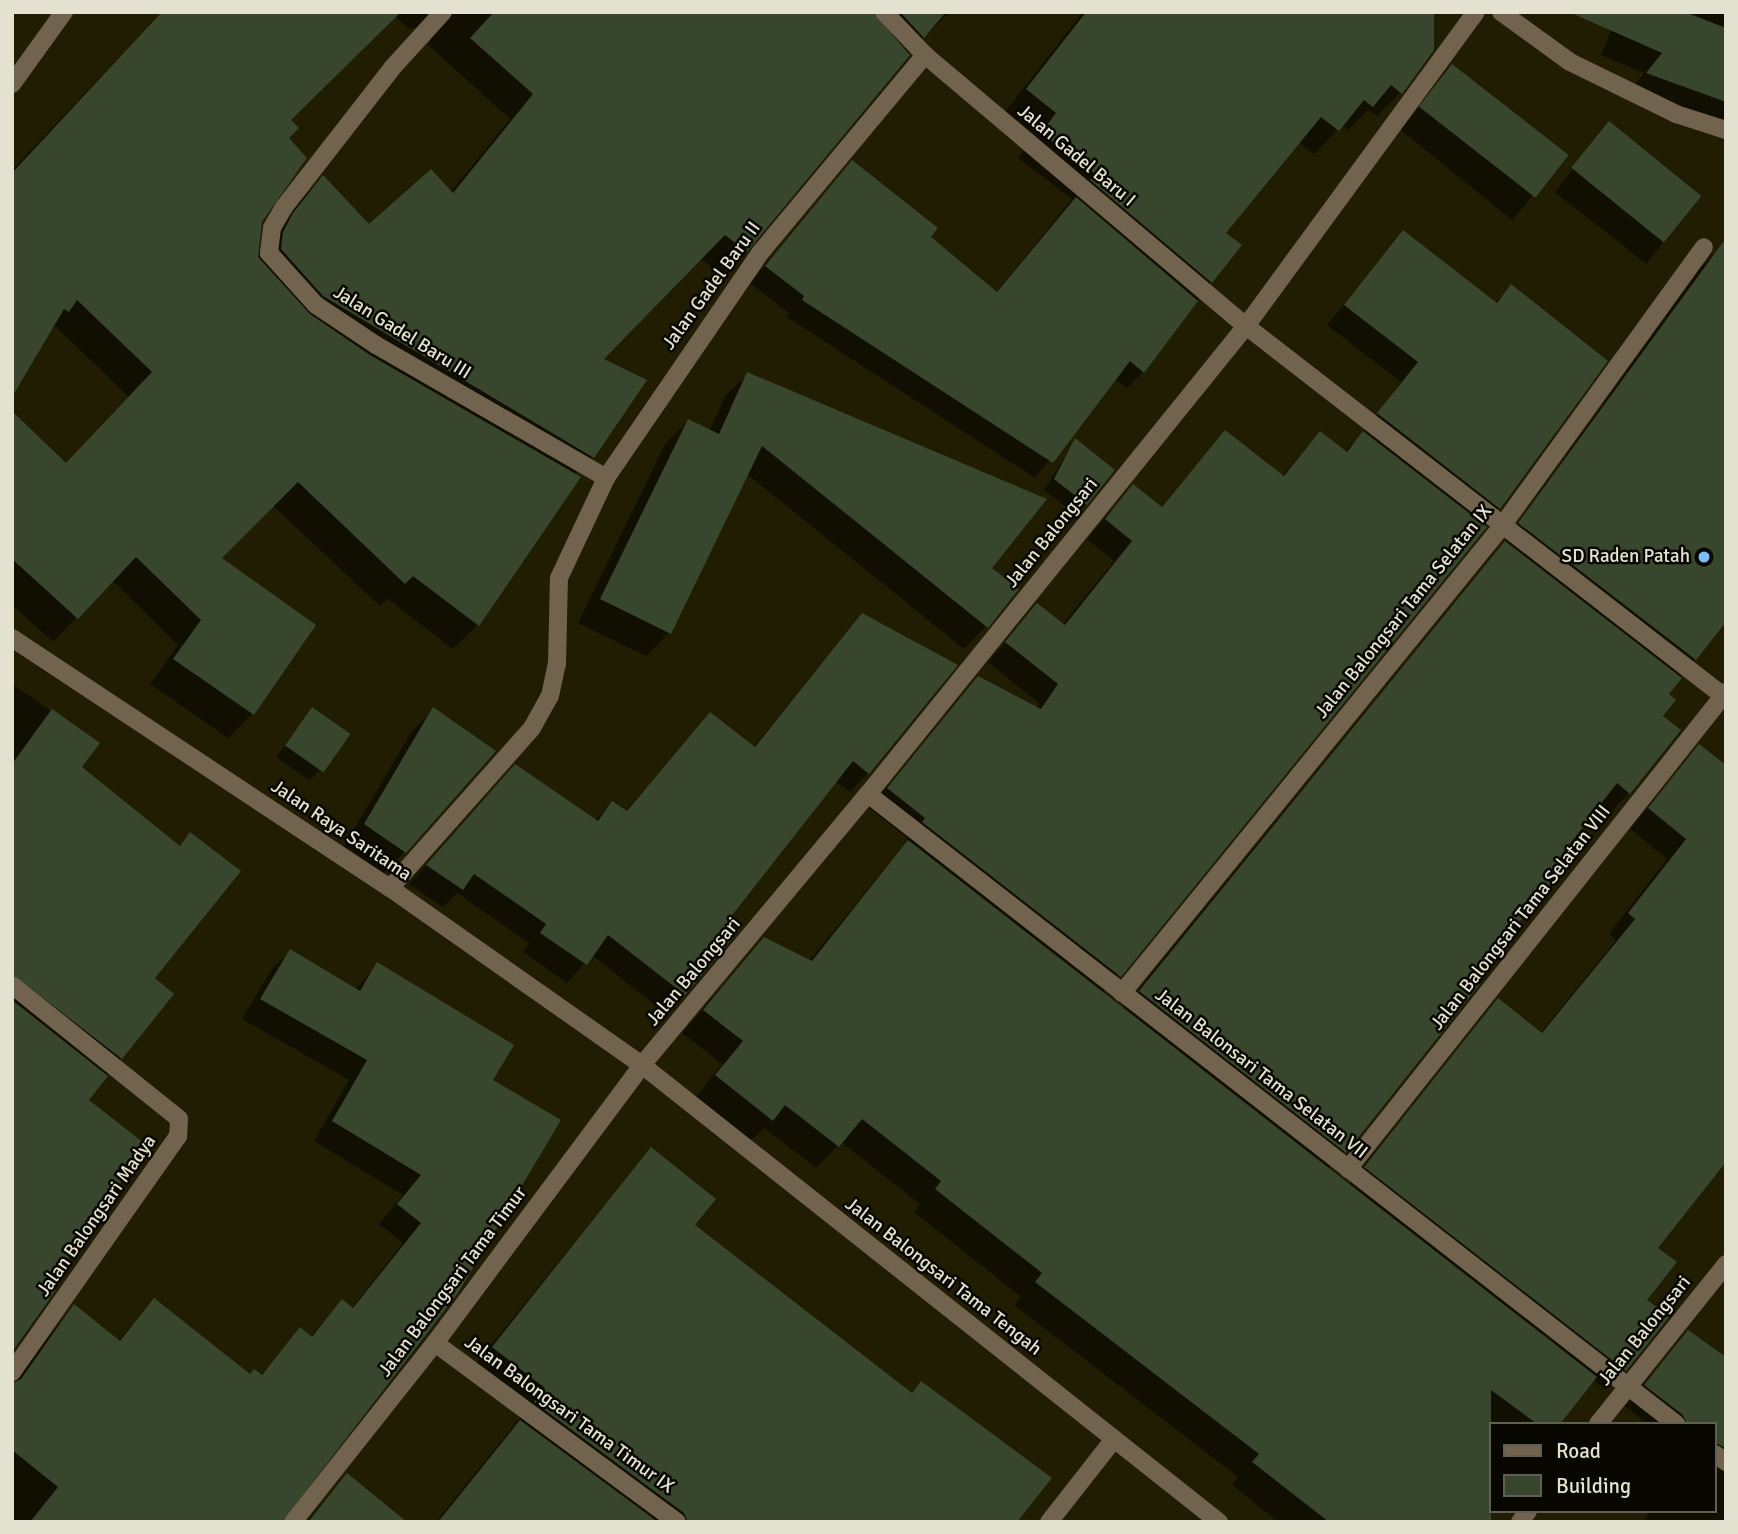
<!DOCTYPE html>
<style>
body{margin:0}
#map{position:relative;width:1738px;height:1534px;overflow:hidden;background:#201d02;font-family:Signika,sans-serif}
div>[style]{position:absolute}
.shadow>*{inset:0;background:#0007;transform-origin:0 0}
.building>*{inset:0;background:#38462d;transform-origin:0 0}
.minor>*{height:18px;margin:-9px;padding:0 9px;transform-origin:9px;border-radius:9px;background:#72634e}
.dots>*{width:19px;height:19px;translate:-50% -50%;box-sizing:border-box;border:4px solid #080701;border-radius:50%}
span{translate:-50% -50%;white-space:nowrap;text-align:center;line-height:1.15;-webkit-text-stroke:5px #080701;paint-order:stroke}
.street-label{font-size:19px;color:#e3e2d1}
.poi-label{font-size:19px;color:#e3e2d1}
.right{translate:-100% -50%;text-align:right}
.frame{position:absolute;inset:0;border:14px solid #e3e2d1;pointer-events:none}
.legend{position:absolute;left:1489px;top:1422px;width:228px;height:91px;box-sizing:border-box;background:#080701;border:2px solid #605f54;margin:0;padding:9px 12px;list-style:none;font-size:21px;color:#e3e2d1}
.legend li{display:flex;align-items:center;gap:14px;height:35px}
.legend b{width:35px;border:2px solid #605f54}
</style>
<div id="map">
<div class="shadow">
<div style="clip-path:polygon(evenodd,163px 12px,950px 12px,906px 54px,721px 275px,700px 258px,601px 360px,592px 457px,574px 475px,578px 477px,477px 625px,453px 649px,388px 599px,380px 606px,272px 505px,219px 558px,313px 626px,252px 714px,228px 738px,150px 684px,178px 645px,112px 580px,53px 642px,12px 605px,12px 414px,66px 465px,129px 397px,54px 325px,12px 393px,12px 170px,163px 12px,395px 16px,409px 29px,426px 26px,431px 39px,428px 45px,510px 119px,450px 193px,369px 227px,323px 178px,299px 202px,256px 264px,260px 222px,289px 120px,395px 16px)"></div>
<div style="clip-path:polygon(1075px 12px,1430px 12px,1401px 92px,1377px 116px,1368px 110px,1348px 130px,1342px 125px,1314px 154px,1298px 142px,1224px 234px,1211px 282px,1143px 372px,1127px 388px,1115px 379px,1035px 478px,787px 317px,789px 313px,750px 283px,852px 163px,928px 238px,996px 293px,1072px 199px,1018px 158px,1034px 138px,1003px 114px,1080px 16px)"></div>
<div style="clip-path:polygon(1619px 12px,1726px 12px,1726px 129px,1628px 94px,1644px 73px,1601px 55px)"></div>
<div style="left:1452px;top:66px;width:144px;height:82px;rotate:39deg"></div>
<div style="left:1609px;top:123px;width:116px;height:88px;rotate:38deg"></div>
<div style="clip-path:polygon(1403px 233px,1495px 303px,1512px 287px,1499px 508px,1102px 993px,1122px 1009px,1500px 548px,1701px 267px,1723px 245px,1726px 619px,1667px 694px,1629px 793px,1610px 813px,1598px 804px,1345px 1151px,1328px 1169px,1348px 1185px,1498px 1001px,1540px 1034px,1616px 940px,1609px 934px,1667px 859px,1630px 829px,1699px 746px,1656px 1248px,1625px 1369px,1605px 1389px,1593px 1380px,1558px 1424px,1491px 1424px,1491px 1508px,1480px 1522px,1278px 1522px,1232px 1485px,1238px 1477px,1014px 1305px,1021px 1297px,914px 1212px,920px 1204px,841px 1142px,816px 1168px,764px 1128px,749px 1142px,695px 1098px,722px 1064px,682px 1033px,764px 939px,809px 961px,906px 843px,907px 838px,869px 808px,979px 678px,1037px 709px,1040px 704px,988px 662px,1037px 606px,1062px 625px,1114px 561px,1087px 539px,1133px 486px,1160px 508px,1225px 432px,1281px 477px,1320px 433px,1344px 452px,1362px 435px,1401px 382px,1327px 325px)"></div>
<div style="clip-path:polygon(748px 374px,990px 569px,986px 626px,964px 649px,747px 474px,669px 633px,646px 656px,578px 623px,665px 444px,688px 421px,709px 432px,725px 396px)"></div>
<div style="clip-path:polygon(1075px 441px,1113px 470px,1075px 514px,1044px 490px)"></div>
<div style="clip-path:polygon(862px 615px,868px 773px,850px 792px,835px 781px,726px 920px,740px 927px,665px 1013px,592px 955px,567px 983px,523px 952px,529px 943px,457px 893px,443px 907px,409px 884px,497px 785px,594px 821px,612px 804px,625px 812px,710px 715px,753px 748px)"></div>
<div style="clip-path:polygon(12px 684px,97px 743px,79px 768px,178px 847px,191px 834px,153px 978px,121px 1058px,86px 1100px,66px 1247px,12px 1349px)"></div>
<div style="clip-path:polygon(312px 709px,320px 770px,309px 780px,276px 757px)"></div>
<div style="clip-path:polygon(434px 709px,405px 851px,383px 873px,344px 846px,412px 731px)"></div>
<div style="clip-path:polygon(290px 951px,355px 990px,377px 965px,491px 1081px,280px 1522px,12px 1522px,12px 1382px,74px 1306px,118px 1341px,154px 1301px,249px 1376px,260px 1376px,301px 1330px,310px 1337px,342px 1302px,351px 1309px,403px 1243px,379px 1224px,403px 1195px,314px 1141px,349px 1080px,242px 1019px,271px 970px)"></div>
<div style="clip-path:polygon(651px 1149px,693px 1225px,911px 1394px,921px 1384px,1014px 1522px,436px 1522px,527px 1409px,473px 1367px)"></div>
<div style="clip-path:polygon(1688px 1332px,1726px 1359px,1726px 1522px,1643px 1522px,1650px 1511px,1715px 1511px,1715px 1424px,1647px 1424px,1625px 1406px)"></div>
<div style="clip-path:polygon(347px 1475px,404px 1522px,306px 1522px)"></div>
</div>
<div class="building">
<div style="clip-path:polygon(162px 12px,401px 12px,291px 120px,299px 128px,289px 138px,307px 158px,262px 222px,258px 257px,310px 314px,370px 355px,581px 477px,479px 626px,413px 576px,405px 584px,298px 482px,222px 558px,316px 625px,254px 715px,173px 659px,201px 620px,136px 557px,78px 619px,12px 559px,12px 411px,66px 463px,152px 372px,77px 300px,69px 312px,64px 309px,12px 397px,12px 173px)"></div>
<div style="clip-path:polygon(494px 12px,873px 12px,910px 55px,747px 252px,725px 235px,604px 359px,647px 380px,594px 458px,323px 296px,281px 249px,283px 232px,293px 213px,323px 175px,369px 224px,431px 169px,453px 193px,533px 94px,470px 38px)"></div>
<div style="clip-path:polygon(900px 12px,946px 12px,924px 38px)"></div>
<div style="clip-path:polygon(1086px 12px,1434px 12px,1434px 50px,1402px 94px,1391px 85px,1373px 107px,1364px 100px,1339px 131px,1321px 117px,1226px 233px,1242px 245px,1212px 283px,1090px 180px,1095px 174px,1041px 133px,1056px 113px,1026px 89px)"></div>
<div style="clip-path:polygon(1569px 12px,1685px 12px,1726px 28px,1726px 102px,1646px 73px,1662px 53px)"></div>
<div style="left:1452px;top:64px;width:148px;height:54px;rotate:38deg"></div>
<div style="left:1609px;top:121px;width:119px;height:60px;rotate:39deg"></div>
<div style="clip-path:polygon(852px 160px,938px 228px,931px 237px,997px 292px,1076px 197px,1198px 301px,1144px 373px,1130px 361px,1053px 463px,802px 300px,804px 296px,765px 266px)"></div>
<div style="clip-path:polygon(1403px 230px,1497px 303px,1511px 284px,1608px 361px,1500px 509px,1377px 413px,1418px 362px,1344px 305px)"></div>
<div style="clip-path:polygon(1726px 238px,1726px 622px,1696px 660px,1518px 523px)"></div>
<div style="clip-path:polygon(747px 372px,1047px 499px,992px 568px,1019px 589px,988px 628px,762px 446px,671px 634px,600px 599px,688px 419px,719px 434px)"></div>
<div style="clip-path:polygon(1225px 430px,1284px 476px,1320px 431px,1347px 452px,1363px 431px,1487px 527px,1121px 977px,922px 822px,925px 818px,887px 788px,978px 676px,1041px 709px,1058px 684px,1005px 642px,1037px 603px,1065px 625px,1132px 541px,1105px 519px,1133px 484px,1162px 507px)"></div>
<div style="clip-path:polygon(1075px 438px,1115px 470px,1087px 505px,1054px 479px)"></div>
<div style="clip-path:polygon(1505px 541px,1682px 678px,1669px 694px,1676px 700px,1663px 716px,1681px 730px,1630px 794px,1617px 783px,1563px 853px,1571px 860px,1472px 978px,1480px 984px,1346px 1153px,1139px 991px)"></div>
<div style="clip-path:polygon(862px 613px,958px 665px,869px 774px,853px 761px,729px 919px,743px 926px,685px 995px,608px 935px,587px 965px,540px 933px,546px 924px,474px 874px,463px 890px,426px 865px,515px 764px,598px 821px,612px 801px,627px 811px,710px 712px,755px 747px)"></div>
<div style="left:312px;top:707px;width:47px;height:47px;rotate:35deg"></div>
<div style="clip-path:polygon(433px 707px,496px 751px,406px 853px,364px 824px)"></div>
<div style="clip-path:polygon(52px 709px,100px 743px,82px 767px,180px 846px,190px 832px,241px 871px,155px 978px,174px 994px,122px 1059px,12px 974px,12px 764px)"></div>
<div style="clip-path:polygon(1699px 744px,1726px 765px,1726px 1162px,1658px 1248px,1677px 1262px,1647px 1300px,1670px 1316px,1626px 1371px,1364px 1167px,1498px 998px,1542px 1033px,1635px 919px,1628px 913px,1686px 839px,1648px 808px)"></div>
<div style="clip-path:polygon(908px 840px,1597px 1377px,1560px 1424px,1537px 1424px,1491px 1390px,1491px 1522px,1329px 1522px,1252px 1462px,1259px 1454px,1035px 1282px,1042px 1273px,935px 1189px,941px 1181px,862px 1119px,839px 1147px,785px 1105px,773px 1121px,715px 1075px,743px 1041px,703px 1010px,764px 937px,812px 961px)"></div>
<div style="clip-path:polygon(290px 949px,360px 991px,377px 962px,514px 1045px,493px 1080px,561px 1120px,458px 1293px,282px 1522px,30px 1522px,58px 1487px,12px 1450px,12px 1383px,21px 1379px,74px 1304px,120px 1341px,154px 1298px,250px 1374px,254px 1369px,262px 1375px,300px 1327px,312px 1337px,342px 1299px,353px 1308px,421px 1223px,397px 1204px,421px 1175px,332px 1121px,367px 1060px,260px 999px)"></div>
<div style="clip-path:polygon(12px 1000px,108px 1076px,89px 1100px,149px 1147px,69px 1247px,74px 1251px,48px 1284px,56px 1290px,12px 1352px)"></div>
<div style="clip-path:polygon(651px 1147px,716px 1199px,695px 1225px,912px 1393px,921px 1381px,1052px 1478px,1017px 1522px,688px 1522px,684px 1513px,534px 1402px,545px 1388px,492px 1347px)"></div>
<div style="clip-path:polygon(1688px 1330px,1726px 1357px,1726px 1448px,1715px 1443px,1715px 1424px,1687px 1424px,1683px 1415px,1644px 1385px)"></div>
<div style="clip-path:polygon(520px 1420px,658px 1522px,438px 1522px)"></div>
<div style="clip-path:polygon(347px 1473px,407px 1522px,308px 1522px)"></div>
</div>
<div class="minor">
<div style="left:443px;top:12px;width:74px;rotate:132.3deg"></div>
<div style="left:393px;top:67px;width:177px;rotate:127.9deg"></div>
<div style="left:284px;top:207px;width:24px;rotate:120deg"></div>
<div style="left:272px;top:228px;width:25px;rotate:97deg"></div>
<div style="left:269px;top:253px;width:70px;rotate:47.9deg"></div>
<div style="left:316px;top:305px;width:72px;rotate:33.7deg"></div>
<div style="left:376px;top:345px;width:266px;rotate:30deg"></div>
<div style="left:884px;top:12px;width:59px;rotate:46.4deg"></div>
<div style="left:925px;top:55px;width:420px;rotate:40.2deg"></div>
<div style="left:1246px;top:326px;width:607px;rotate:37.78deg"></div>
<div style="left:1501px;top:12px;width:85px;rotate:35.9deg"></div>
<div style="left:1570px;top:62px;width:118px;rotate:26.1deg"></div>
<div style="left:1676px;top:114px;width:52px;rotate:17.7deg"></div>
<div style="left:12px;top:84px;width:89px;rotate:-54.2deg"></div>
<div style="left:12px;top:638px;width:453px;rotate:33.5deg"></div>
<div style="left:390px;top:888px;width:308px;rotate:35.1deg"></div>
<div style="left:642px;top:1065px;width:736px;rotate:38.38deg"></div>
<div style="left:868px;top:794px;width:1025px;rotate:37.94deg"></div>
<div style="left:390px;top:888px;width:214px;rotate:-48.4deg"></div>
<div style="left:532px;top:728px;width:37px;rotate:-61deg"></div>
<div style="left:550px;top:696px;width:33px;rotate:-78deg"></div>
<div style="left:557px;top:664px;width:86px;rotate:-88.7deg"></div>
<div style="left:559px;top:578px;width:110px;rotate:-64.8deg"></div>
<div style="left:606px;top:478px;width:273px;rotate:-55.6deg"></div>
<div style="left:760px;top:253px;width:258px;rotate:-50.2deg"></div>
<div style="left:12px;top:985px;width:214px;rotate:38.7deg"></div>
<div style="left:179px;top:1119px;width:17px;rotate:93deg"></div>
<div style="left:178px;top:1136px;width:289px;rotate:125.1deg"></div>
<div style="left:1122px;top:993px;width:602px;rotate:-50.86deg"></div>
<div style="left:1502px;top:526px;width:344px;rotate:-54.1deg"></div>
<div style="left:1348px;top:1169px;width:609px;rotate:-51.6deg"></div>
<div style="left:435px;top:1343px;width:301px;rotate:36.5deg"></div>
<div style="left:1598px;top:1424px;width:205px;rotate:-51.3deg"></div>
<div style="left:1715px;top:1454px;width:14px;rotate:36deg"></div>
<div style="left:293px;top:1522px;width:228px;rotate:-51.6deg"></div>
<div style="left:435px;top:1343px;width:347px;rotate:-53.3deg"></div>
<div style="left:642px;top:1065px;width:353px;rotate:-50.2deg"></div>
<div style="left:868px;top:794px;width:602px;rotate:-51.07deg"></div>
<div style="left:1246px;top:326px;width:389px;rotate:-53.8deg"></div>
<div style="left:1049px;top:1522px;width:105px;rotate:-51.9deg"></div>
<div style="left:1520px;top:1522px;width:14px;rotate:-54deg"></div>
</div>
<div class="dots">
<div style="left:1704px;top:557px;background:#7abef8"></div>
</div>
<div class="street-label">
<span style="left:1076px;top:156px;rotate:40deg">Jalan Gadel Baru I</span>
<span style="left:712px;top:286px;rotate:-54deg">Jalan Gadel Baru II</span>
<span style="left:402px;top:333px;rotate:32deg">Jalan Gadel Baru III</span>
<span style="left:1052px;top:533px;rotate:-51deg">Jalan Balongsari</span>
<span style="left:1404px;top:612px;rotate:-51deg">Jalan Balongsari Tama Selatan IX</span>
<span style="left:341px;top:831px;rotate:34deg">Jalan Raya Saritama</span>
<span style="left:1521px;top:918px;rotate:-52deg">Jalan Balongsari Tama Selatan VIII</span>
<span style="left:694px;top:972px;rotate:-50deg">Jalan Balongsari</span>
<span style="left:1261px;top:1074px;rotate:38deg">Jalan Balonsari Tama Selatan VII</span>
<span style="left:97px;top:1216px;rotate:-55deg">Jalan Balongsari Madya</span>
<span style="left:943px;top:1277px;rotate:38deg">Jalan Balongsari Tama Tengah</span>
<span style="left:453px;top:1282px;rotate:-53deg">Jalan Balongsari Tama Timur</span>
<span style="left:1645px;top:1331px;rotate:-51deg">Jalan Balongsari</span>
<span style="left:569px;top:1415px;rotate:36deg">Jalan Balongsari Tama Timur IX</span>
</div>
<div class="poi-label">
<span class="right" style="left:1690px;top:557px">SD Raden Patah</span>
</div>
<div class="frame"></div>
<ul class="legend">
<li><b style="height:9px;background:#72634e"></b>Road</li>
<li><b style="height:19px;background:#38462d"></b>Building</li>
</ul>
</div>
